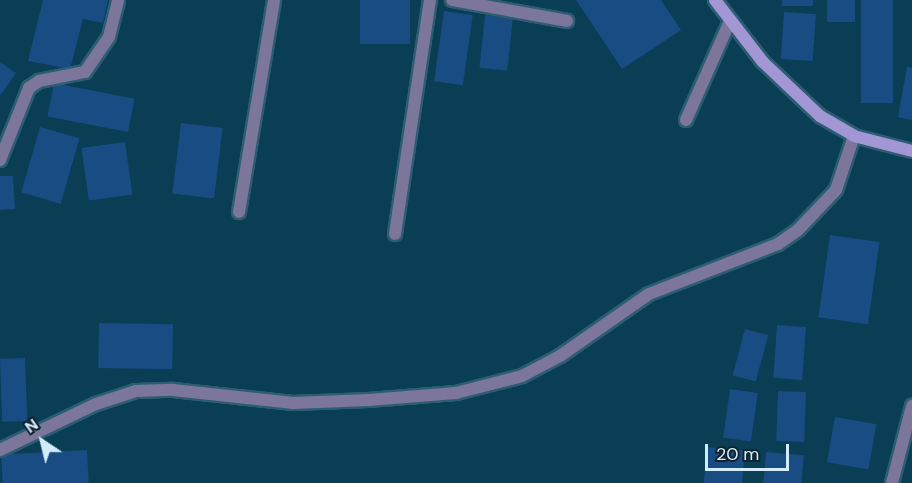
<!DOCTYPE html>
<style>
body{margin:0}
#map{position:relative;width:912px;height:483px;overflow:hidden;background:#093e55;font-family:"DM Sans",sans-serif}
div>[style]{position:absolute}
.building>*{inset:0;background:#194c83;transform-origin:0 0}
.roads{filter:drop-shadow(2px 0 #2d5d73) drop-shadow(-2px 0 #2d5d73) drop-shadow(0 2px #2d5d73) drop-shadow(0 -2px #2d5d73)}
.street>*{height:12px;margin:-6px;padding:0 6px;transform-origin:6px;border-radius:6px;background:#7c759c}
.secondary>*{height:12px;margin:-6px;padding:0 6px;transform-origin:6px;border-radius:6px;background:#a296d4}
span{translate:-50% -50%;white-space:nowrap;text-align:center;line-height:1.15;-webkit-text-stroke:4.5px #0f222d;paint-order:stroke}
.north{position:absolute;left:12px;top:411px;width:60px;height:60px;-webkit-text-stroke:4px #0f222d;paint-order:stroke;rotate:325deg;font-size:16px;font-weight:700;line-height:24px;text-align:center;color:#d3ecfa}
.north::after{content:'';display:block;margin:auto;width:21px;height:27px;background:#d3ecfa;clip-path:polygon(50% 0,100% 100%,50% 72%,0 100%)}
.scale{position:absolute;left:705px;top:444px;width:84px;height:27px;box-sizing:border-box;border:3px solid #d3ecfa;border-top:0;padding-left:8px;font-size:18px;line-height:21px;white-space:nowrap;color:#d3ecfa;-webkit-text-stroke:4px #0f222d;paint-order:stroke}
</style>
<div id="map">
<div class="building">
<div style="clip-path:polygon(43px 0,108px 0,103px 23px,83px 19px,70px 69px,28px 61px)"></div>
<div style="left:360px;top:0;width:50px;height:44px"></div>
<div style="clip-path:polygon(576px 0,661px 0,681px 30px,622px 69px)"></div>
<div style="left:782px;top:0;width:31px;height:6px"></div>
<div style="left:827px;top:0;width:28px;height:22px"></div>
<div style="left:861px;top:0;width:32px;height:103px"></div>
<div style="left:444px;top:11px;width:29px;height:71px;rotate:8deg"></div>
<div style="left:784px;top:12px;width:32px;height:47px;rotate:4deg"></div>
<div style="left:485px;top:15px;width:28px;height:53px;rotate:6deg"></div>
<div style="clip-path:polygon(0 62px,16px 73px,0 96px)"></div>
<div style="clip-path:polygon(907px 67px,912px 68px,912px 120px,898px 117px)"></div>
<div style="left:54px;top:83px;width:82px;height:34px;rotate:11deg"></div>
<div style="left:181px;top:123px;width:42px;height:71px;rotate:7deg"></div>
<div style="left:40px;top:127px;width:41px;height:68px;rotate:16deg"></div>
<div style="left:125px;top:142px;width:53px;height:44px;rotate:82deg"></div>
<div style="clip-path:polygon(0 176px,13px 176px,15px 209px,0 210px)"></div>
<div style="left:830px;top:235px;width:50px;height:83px;rotate:8deg"></div>
<div style="left:99px;top:323px;width:74px;height:45px;rotate:1deg"></div>
<div style="left:777px;top:325px;width:29px;height:53px;rotate:4deg"></div>
<div style="left:745px;top:329px;width:24px;height:48px;rotate:15deg"></div>
<div style="left:25px;top:358px;width:63px;height:25px;rotate:88deg"></div>
<div style="left:730px;top:389px;width:28px;height:49px;rotate:8deg"></div>
<div style="left:778px;top:391px;width:28px;height:50px;rotate:2deg"></div>
<div style="left:835px;top:417px;width:42px;height:46px;rotate:10deg"></div>
<div style="left:707px;top:447px;width:38px;height:36px;rotate:5deg"></div>
<div style="left:87px;top:450px;width:33px;height:86px;rotate:87deg"></div>
<div style="left:766px;top:452px;width:38px;height:31px;rotate:5deg"></div>
</div>
<div class="roads">
<div class="street">
<div style="left:452px;top:0;width:117px;rotate:10.3deg"></div>
<div style="left:686px;top:120px;width:108px;rotate:-66deg"></div>
<div style="left:0;top:160px;width:78px;rotate:-68.1deg"></div>
<div style="left:29px;top:88px;width:12px;rotate:-35deg"></div>
<div style="left:39px;top:81px;width:47px;rotate:-11.1deg"></div>
<div style="left:85px;top:72px;width:42px;rotate:-55.6deg"></div>
<div style="left:109px;top:37px;width:38px;rotate:-76deg"></div>
<div style="left:239px;top:212px;width:215px;rotate:-80.6deg"></div>
<div style="left:395px;top:234px;width:237px;rotate:-81.5deg"></div>
<div style="left:0;top:450px;width:106px;rotate:-25.6deg"></div>
<div style="left:96px;top:404px;width:42px;rotate:-18deg"></div>
<div style="left:136px;top:391px;width:37px;rotate:-2deg"></div>
<div style="left:173px;top:390px;width:121px;rotate:6.2deg"></div>
<div style="left:293px;top:403px;width:76px;rotate:-2.3deg"></div>
<div style="left:369px;top:400px;width:87px;rotate:-4.6deg"></div>
<div style="left:456px;top:393px;width:68px;rotate:-14.4deg"></div>
<div style="left:522px;top:376px;width:43px;rotate:-27.8deg"></div>
<div style="left:560px;top:356px;width:108px;rotate:-34.9deg"></div>
<div style="left:649px;top:294px;width:138px;rotate:-21.2deg"></div>
<div style="left:778px;top:244px;width:24px;rotate:-35deg"></div>
<div style="left:798px;top:230px;width:55px;rotate:-46.5deg"></div>
<div style="left:836px;top:190px;width:57px;rotate:-71.6deg"></div>
<div style="left:892px;top:483px;width:80px;rotate:-75.4deg"></div>
</div>
<div class="secondary">
<div style="left:715px;top:0;width:78px;rotate:52.3deg"></div>
<div style="left:763px;top:62px;width:79px;rotate:43.5deg"></div>
<div style="left:820px;top:116px;width:39px;rotate:30deg"></div>
<div style="left:854px;top:136px;width:60px;rotate:14.5deg"></div>
</div>
</div>
<div class="north">N</div>
<div class="scale">20 m</div>
</div>
